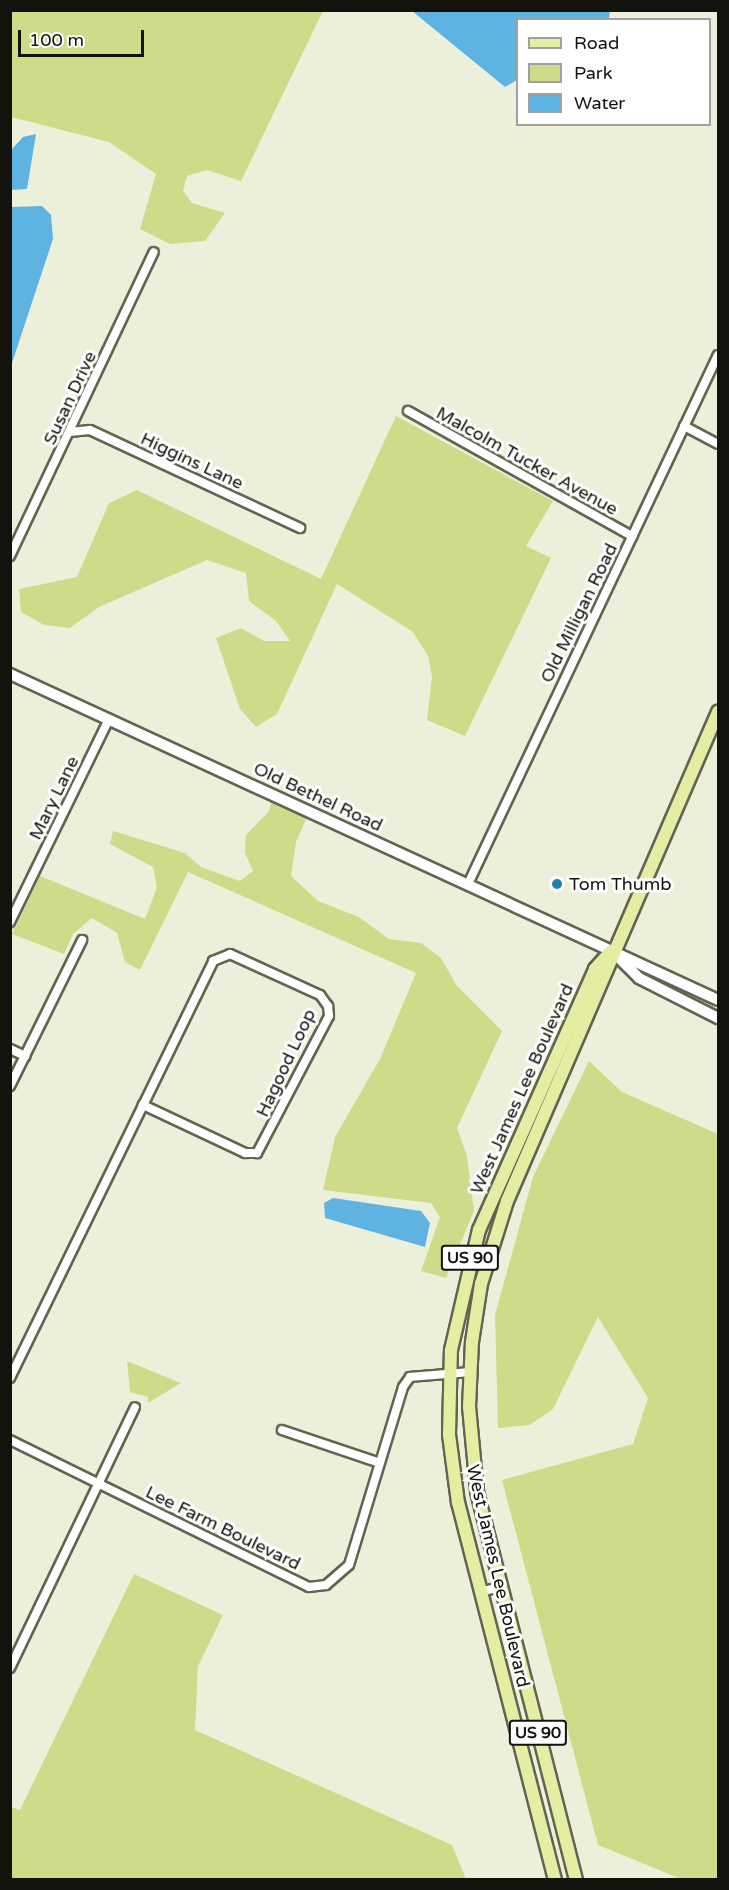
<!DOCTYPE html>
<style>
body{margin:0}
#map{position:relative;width:729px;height:1890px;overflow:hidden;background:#ecf0da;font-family:"Varela Round",sans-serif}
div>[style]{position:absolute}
.green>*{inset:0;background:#d0db8a}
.water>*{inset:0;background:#5fb3e2}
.roads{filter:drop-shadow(2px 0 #616451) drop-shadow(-2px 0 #616451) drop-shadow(0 2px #616451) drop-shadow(0 -2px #616451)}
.street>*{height:8px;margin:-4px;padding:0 4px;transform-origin:4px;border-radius:4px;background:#fff}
.secondary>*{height:10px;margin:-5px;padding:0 5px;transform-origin:5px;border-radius:5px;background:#fff}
.primary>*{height:12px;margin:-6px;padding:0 6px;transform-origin:6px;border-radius:6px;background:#e5eda3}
.dots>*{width:16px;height:16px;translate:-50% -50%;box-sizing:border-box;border:3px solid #fff;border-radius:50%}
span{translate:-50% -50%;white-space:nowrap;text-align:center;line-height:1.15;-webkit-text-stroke:6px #fff;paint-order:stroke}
.shield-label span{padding:2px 4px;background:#fff;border:2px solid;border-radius:4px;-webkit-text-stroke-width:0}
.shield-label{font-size:16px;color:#12130c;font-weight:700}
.street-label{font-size:18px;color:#12130c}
.poi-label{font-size:18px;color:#12130c}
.left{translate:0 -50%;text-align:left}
.frame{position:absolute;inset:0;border:12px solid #12130c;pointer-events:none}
.legend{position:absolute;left:516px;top:18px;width:195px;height:108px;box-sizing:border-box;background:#fff;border:2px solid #a0a19e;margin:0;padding:8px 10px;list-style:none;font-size:18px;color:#12130c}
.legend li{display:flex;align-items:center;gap:12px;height:30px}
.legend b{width:30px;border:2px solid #a0a19e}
.scale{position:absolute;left:18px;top:30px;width:126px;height:27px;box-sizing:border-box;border:3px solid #12130c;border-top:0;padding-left:8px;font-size:18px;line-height:21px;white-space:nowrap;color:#12130c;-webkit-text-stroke:4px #fff;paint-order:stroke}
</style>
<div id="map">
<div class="green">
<div style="clip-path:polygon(10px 11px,11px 10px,323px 11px,241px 181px,207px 170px,187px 176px,183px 191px,192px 203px,225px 213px,205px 241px,170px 244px,140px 229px,156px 174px,109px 142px,11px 117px)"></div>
<div style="clip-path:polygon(396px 416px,553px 501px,526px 546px,551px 558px,465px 736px,427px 720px,432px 677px,428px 656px,413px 632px,337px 584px,277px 714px,256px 727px,240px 709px,216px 638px,241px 628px,264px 641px,290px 641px,276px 621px,249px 601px,246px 573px,207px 560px,99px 607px,70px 628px,44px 625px,21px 612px,19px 589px,77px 577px,109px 503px,137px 490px,321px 579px)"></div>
<div style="clip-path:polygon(272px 798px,307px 817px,296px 842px,291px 876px,318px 901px,359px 917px,389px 939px,421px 943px,441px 958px,457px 986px,502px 1031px,457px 1128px,467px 1156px,474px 1211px,446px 1278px,421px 1271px,440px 1217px,431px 1203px,323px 1190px,335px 1137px,380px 1059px,416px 973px,188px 872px,140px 970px,125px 962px,117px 933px,92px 918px,73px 934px,64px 954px,12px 934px,40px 876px,145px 919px,157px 887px,153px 867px,110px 844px,113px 831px,185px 853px,201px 867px,240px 881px,253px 871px,245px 853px,246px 835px,269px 811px)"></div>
<div style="clip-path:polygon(589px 1061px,622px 1092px,718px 1134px,718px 1879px,681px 1879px,598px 1845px,502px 1480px,633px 1444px,648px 1398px,598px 1317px,553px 1409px,530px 1425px,498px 1428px,495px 1315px,533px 1177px)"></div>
<div style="clip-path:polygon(127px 1361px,181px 1383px,148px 1403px,148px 1397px,130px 1392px)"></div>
<div style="clip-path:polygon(134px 1574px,223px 1615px,198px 1666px,195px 1730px,452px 1845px,466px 1879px,11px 1879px,11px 1807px,20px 1810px)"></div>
</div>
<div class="water">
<div style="clip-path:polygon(412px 11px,610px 11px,609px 19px,518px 20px,517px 80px,505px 87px)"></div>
<div style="clip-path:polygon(36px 134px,27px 189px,11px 190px,11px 150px,23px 137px)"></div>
<div style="clip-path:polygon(42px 206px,51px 215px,53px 239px,11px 366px,11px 207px)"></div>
<div style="clip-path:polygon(333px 1198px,421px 1211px,430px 1223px,425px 1247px,325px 1218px,324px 1203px)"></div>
</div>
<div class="roads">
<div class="street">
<div style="left:408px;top:411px;width:257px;rotate:29.2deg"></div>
<div style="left:684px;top:426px;width:38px;rotate:28deg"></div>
<div style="left:70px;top:432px;width:20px;rotate:-6deg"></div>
<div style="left:90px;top:430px;width:232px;rotate:25deg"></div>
<div style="left:10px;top:556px;width:336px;rotate:-64.7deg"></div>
<div style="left:468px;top:884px;width:585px;rotate:-64.71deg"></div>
<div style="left:10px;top:922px;width:226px;rotate:-64deg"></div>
<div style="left:10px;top:1049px;width:17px;rotate:25deg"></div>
<div style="left:10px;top:1086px;width:163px;rotate:-63.7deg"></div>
<div style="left:10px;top:1378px;width:464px;rotate:-64deg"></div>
<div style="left:213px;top:961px;width:18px;rotate:-22deg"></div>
<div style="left:230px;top:954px;width:99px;rotate:24.5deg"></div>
<div style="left:320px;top:995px;width:14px;rotate:54deg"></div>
<div style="left:328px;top:1006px;width:10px;rotate:84deg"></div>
<div style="left:329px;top:1016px;width:155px;rotate:117.7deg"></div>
<div style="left:257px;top:1153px;width:12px;rotate:180deg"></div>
<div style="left:245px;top:1153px;width:113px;rotate:-154.8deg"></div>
<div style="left:282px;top:1430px;width:103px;rotate:18.6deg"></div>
<div style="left:10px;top:1440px;width:333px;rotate:26.2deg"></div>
<div style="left:309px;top:1587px;width:17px;rotate:-7deg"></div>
<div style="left:326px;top:1585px;width:30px;rotate:-41deg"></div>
<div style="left:349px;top:1565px;width:186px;rotate:-73.1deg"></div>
<div style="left:403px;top:1387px;width:12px;rotate:-55deg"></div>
<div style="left:410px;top:1377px;width:60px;rotate:-4.8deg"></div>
<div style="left:480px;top:1592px;width:21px;rotate:-14deg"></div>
<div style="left:10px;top:1668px;width:289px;rotate:-64.4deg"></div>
</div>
<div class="secondary">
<div style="left:10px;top:674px;width:779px;rotate:24.72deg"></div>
<div style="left:616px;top:955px;width:33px;rotate:45deg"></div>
<div style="left:639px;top:978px;width:89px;rotate:26.9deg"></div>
</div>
<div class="primary">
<div style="left:555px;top:1880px;width:389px;rotate:-104.4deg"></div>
<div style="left:458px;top:1503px;width:69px;rotate:-97.5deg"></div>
<div style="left:449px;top:1435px;width:85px;rotate:-88.7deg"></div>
<div style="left:451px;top:1350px;width:123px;rotate:-76.9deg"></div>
<div style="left:479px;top:1230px;width:286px;rotate:-66deg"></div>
<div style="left:595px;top:969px;width:24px;rotate:-48deg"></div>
<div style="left:576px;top:1880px;width:401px;rotate:-104.3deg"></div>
<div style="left:477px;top:1491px;width:84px;rotate:-95.4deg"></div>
<div style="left:469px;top:1407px;width:65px;rotate:-87.4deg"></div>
<div style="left:472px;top:1342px;width:59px;rotate:-81.2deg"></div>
<div style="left:481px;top:1284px;width:87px;rotate:-72.6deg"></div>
<div style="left:507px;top:1201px;width:533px;rotate:-66.66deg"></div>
</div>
</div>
<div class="dots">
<div style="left:557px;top:884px;background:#217eab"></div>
</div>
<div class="shield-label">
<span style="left:470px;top:1258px">US 90</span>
<span style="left:538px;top:1733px">US 90</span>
</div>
<div class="street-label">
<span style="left:70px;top:398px;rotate:-65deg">Susan Drive</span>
<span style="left:192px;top:461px;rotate:25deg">Higgins Lane</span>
<span style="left:527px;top:461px;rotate:29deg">Malcolm Tucker Avenue</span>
<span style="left:579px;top:613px;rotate:-64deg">Old Milligan Road</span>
<span style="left:318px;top:797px;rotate:25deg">Old Bethel Road</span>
<span style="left:54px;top:798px;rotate:-64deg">Mary Lane</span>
<span style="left:286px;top:1063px;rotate:-65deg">Hagood Loop</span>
<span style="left:522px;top:1089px;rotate:-66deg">West James Lee Boulevard</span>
<span style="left:223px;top:1528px;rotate:26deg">Lee Farm Boulevard</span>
<span style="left:498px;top:1576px;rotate:77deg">West James Lee Boulevard</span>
</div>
<div class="poi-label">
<span class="left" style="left:569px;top:884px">Tom Thumb</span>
</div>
<div class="frame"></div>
<ul class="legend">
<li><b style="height:8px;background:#e5eda3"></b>Road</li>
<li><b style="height:16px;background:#d0db8a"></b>Park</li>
<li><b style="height:16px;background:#5fb3e2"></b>Water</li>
</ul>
<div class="scale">100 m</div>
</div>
